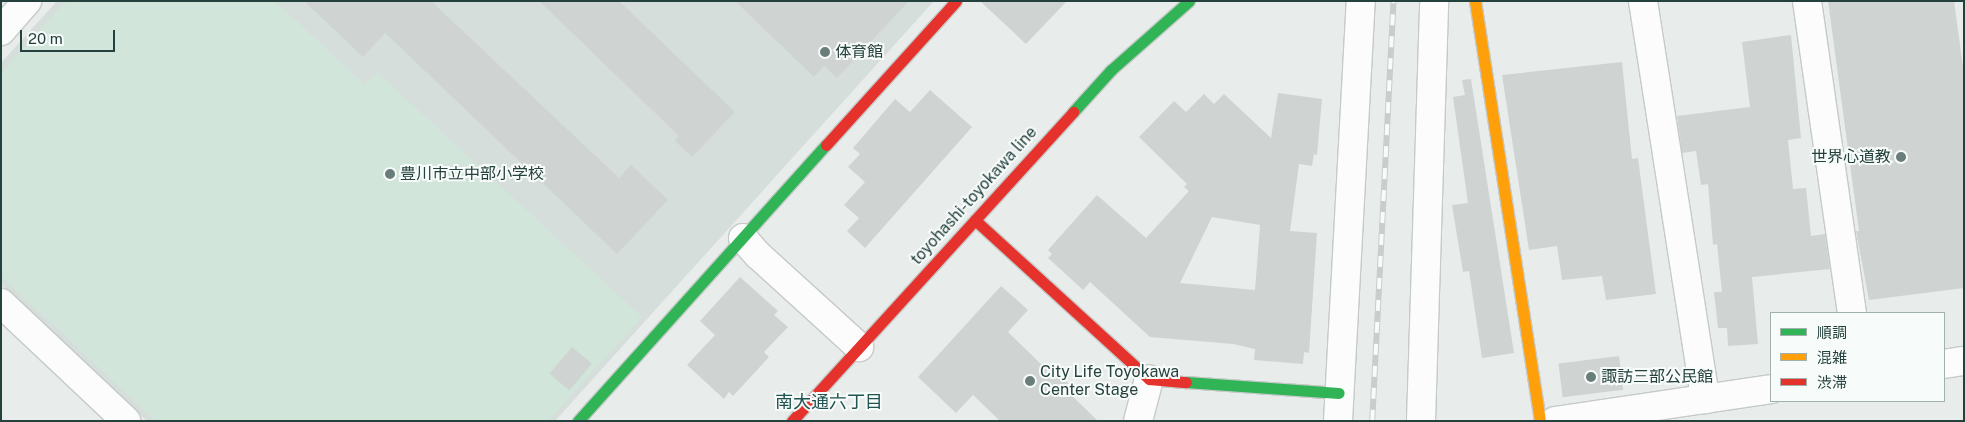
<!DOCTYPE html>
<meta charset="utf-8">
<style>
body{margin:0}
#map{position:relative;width:1965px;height:422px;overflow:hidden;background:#e8edeb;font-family:"Public Sans","Noto Sans JP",sans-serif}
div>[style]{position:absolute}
.built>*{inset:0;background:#d6dedb}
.green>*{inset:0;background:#d1e5da}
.building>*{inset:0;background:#cfd4d3;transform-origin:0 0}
.roads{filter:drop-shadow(1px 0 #c5cac8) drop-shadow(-1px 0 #c5cac8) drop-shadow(0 1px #c5cac8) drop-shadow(0 -1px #c5cac8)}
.street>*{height:28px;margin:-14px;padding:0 14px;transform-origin:14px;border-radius:14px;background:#fcfcfc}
.fast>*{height:11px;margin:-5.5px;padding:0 5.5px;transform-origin:5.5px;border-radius:5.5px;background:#30b455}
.slow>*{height:11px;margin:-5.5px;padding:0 5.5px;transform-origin:5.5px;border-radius:5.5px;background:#ff9f0a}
.jam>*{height:11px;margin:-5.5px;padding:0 5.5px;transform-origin:5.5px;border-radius:5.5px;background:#e5322d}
.rail>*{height:5.5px;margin-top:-2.75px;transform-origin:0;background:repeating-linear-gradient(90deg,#f7fbf9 0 11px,#c9cdcc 0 22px);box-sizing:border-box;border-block:1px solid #c9cdcc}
.dots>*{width:14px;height:14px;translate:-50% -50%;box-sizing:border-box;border:2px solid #f7fbf9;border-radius:50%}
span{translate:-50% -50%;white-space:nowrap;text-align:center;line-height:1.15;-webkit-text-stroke:4px #f7fbf9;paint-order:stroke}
.poi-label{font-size:16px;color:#24413e}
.left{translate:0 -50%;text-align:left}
.right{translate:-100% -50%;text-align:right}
.street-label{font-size:16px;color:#24413e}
.neighbourhood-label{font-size:18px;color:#205450}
.frame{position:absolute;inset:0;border:2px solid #24413e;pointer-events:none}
.legend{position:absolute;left:1770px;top:312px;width:175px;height:90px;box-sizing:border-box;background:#f7fbf9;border:1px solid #a3b1ae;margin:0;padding:6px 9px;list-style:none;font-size:15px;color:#24413e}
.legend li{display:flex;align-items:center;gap:10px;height:25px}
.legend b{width:25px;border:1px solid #a3b1ae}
.scale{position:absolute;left:20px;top:30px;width:95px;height:22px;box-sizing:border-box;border:2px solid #24413e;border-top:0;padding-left:6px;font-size:15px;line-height:18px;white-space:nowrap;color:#24413e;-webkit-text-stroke:4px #f7fbf9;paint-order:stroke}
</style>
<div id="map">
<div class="built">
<div style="clip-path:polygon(57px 1px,934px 1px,555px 421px,147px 421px,1px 284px,1px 63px)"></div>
</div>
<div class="green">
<div style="clip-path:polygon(66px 1px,275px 1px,365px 85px,377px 72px,642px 317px,548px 421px,156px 421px,1px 276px,1px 73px)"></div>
</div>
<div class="building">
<div style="clip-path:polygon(304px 1px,431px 1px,619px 178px,631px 165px,668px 200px,617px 254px,385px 33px,363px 57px)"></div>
<div style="clip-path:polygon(539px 1px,619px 1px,735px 112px,692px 157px,675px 141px,679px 136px)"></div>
<div style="clip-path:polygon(735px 1px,909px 1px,837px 78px,824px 66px,814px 77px)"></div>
<div style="clip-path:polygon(980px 1px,1067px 1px,1026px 44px)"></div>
<div style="clip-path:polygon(1828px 1px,1954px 1px,1964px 74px,1964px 288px,1869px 300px,1856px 231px,1859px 231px)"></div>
<div style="clip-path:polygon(1791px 35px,1801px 138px,1788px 140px,1793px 189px,1806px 188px,1811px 236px,1825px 234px,1830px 269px,1752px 277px,1758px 344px,1728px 346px,1727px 328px,1718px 328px,1714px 292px,1722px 292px,1717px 244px,1713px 245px,1708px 184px,1701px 185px,1696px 151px,1682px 153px,1677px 116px,1750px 107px,1742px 42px)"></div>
<div style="clip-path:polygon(1622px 62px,1632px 159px,1638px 158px,1656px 294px,1606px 300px,1602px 276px,1562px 280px,1557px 246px,1529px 250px,1502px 75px)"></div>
<div style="clip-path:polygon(1471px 79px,1514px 353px,1482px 358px,1469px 271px,1463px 272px,1452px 205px,1468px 203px,1453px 97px,1465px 95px,1462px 80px)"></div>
<div style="clip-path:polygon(930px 90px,972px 127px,865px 248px,847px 231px,859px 218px,844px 205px,865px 182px,848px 167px,860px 154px,853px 148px,895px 99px,910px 112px)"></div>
<div style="clip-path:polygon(evenodd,1278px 93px,1322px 99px,1317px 155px,1314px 154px,1312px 166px,1299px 164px,1290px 231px,1317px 233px,1309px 353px,1304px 352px,1303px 364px,1254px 360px,1255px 349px,1233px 344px,1150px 337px,1090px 282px,1083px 290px,1048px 258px,1052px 254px,1048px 250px,1097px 195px,1146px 238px,1189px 191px,1184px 187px,1187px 184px,1139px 137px,1174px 101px,1186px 112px,1204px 94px,1214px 104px,1224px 94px,1271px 138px,1278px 93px,1212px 217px,1260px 225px,1255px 290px,1180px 283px,1212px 217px)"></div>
<div style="clip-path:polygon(740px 277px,778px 311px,774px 315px,788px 327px,764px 352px,769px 357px,733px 396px,729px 392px,724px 399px,687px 365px,715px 335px,700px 321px)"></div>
<div style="clip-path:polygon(1001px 286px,1028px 310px,1008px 332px,1049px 372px,1053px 368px,1075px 390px,1070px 394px,1098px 421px,1000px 421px,973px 395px,956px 413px,918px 377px)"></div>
<div style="left:572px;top:347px;width:26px;height:35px;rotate:40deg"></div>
<div style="left:1619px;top:356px;width:34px;height:61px;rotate:83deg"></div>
</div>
<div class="roads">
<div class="street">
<div style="left:1643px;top:1px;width:403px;rotate:81.1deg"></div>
<div style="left:1807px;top:1px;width:315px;rotate:81.8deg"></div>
<div style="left:1px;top:31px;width:40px;rotate:-49deg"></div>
<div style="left:743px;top:238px;width:23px;rotate:49deg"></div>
<div style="left:758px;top:255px;width:137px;rotate:42.3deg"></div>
<div style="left:1px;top:303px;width:172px;rotate:43.3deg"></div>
<div style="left:1944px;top:364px;width:20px;rotate:-9deg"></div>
<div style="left:1138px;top:421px;width:43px;rotate:-75.3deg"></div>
<div style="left:1338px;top:421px;width:421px;rotate:-86.9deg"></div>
<div style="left:1421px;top:421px;width:420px;rotate:-88.2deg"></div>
<div style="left:1555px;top:421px;width:218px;rotate:-8.4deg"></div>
</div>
<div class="fast">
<div style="left:1073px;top:112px;width:57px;rotate:-47.9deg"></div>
<div style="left:1111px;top:70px;width:104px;rotate:-41.5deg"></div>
<div style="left:1186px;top:382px;width:153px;rotate:4.1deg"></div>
<div style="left:578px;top:421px;width:371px;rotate:-48.1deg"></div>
</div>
<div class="slow">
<div style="left:1475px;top:1px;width:425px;rotate:81.2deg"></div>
</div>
<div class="jam">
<div style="left:826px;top:145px;width:194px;rotate:-47.9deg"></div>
<div style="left:975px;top:220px;width:236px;rotate:42.4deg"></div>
<div style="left:1149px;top:379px;width:37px;rotate:5deg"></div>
<div style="left:792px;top:421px;width:418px;rotate:-47.7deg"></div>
</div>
</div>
<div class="rail">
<div style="left:1372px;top:421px;width:421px;rotate:-87.1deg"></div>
</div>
<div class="dots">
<div style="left:825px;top:52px;background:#697d7b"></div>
<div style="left:1901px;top:157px;background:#697d7b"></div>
<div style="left:390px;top:174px;background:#697d7b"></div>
<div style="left:1591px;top:377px;background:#697d7b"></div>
<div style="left:1030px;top:381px;background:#697d7b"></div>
</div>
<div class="poi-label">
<span class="left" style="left:835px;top:52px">体育館</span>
<span class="right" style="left:1891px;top:157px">世界心道教</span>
<span class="left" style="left:400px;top:174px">豊川市立中部小学校</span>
<span class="left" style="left:1040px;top:381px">City Life Toyokawa<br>Center Stage</span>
<span class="left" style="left:1601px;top:377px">諏訪三部公民館</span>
</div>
<div class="street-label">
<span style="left:974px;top:196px;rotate:-48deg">toyohashi-toyokawa line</span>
</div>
<div class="neighbourhood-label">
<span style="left:829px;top:402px">南大通六丁目</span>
</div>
<div class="frame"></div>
<ul class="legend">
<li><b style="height:6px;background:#30b455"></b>順調</li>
<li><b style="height:6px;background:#ff9f0a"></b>混雑</li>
<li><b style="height:6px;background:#e5322d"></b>渋滞</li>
</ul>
<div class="scale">20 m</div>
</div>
